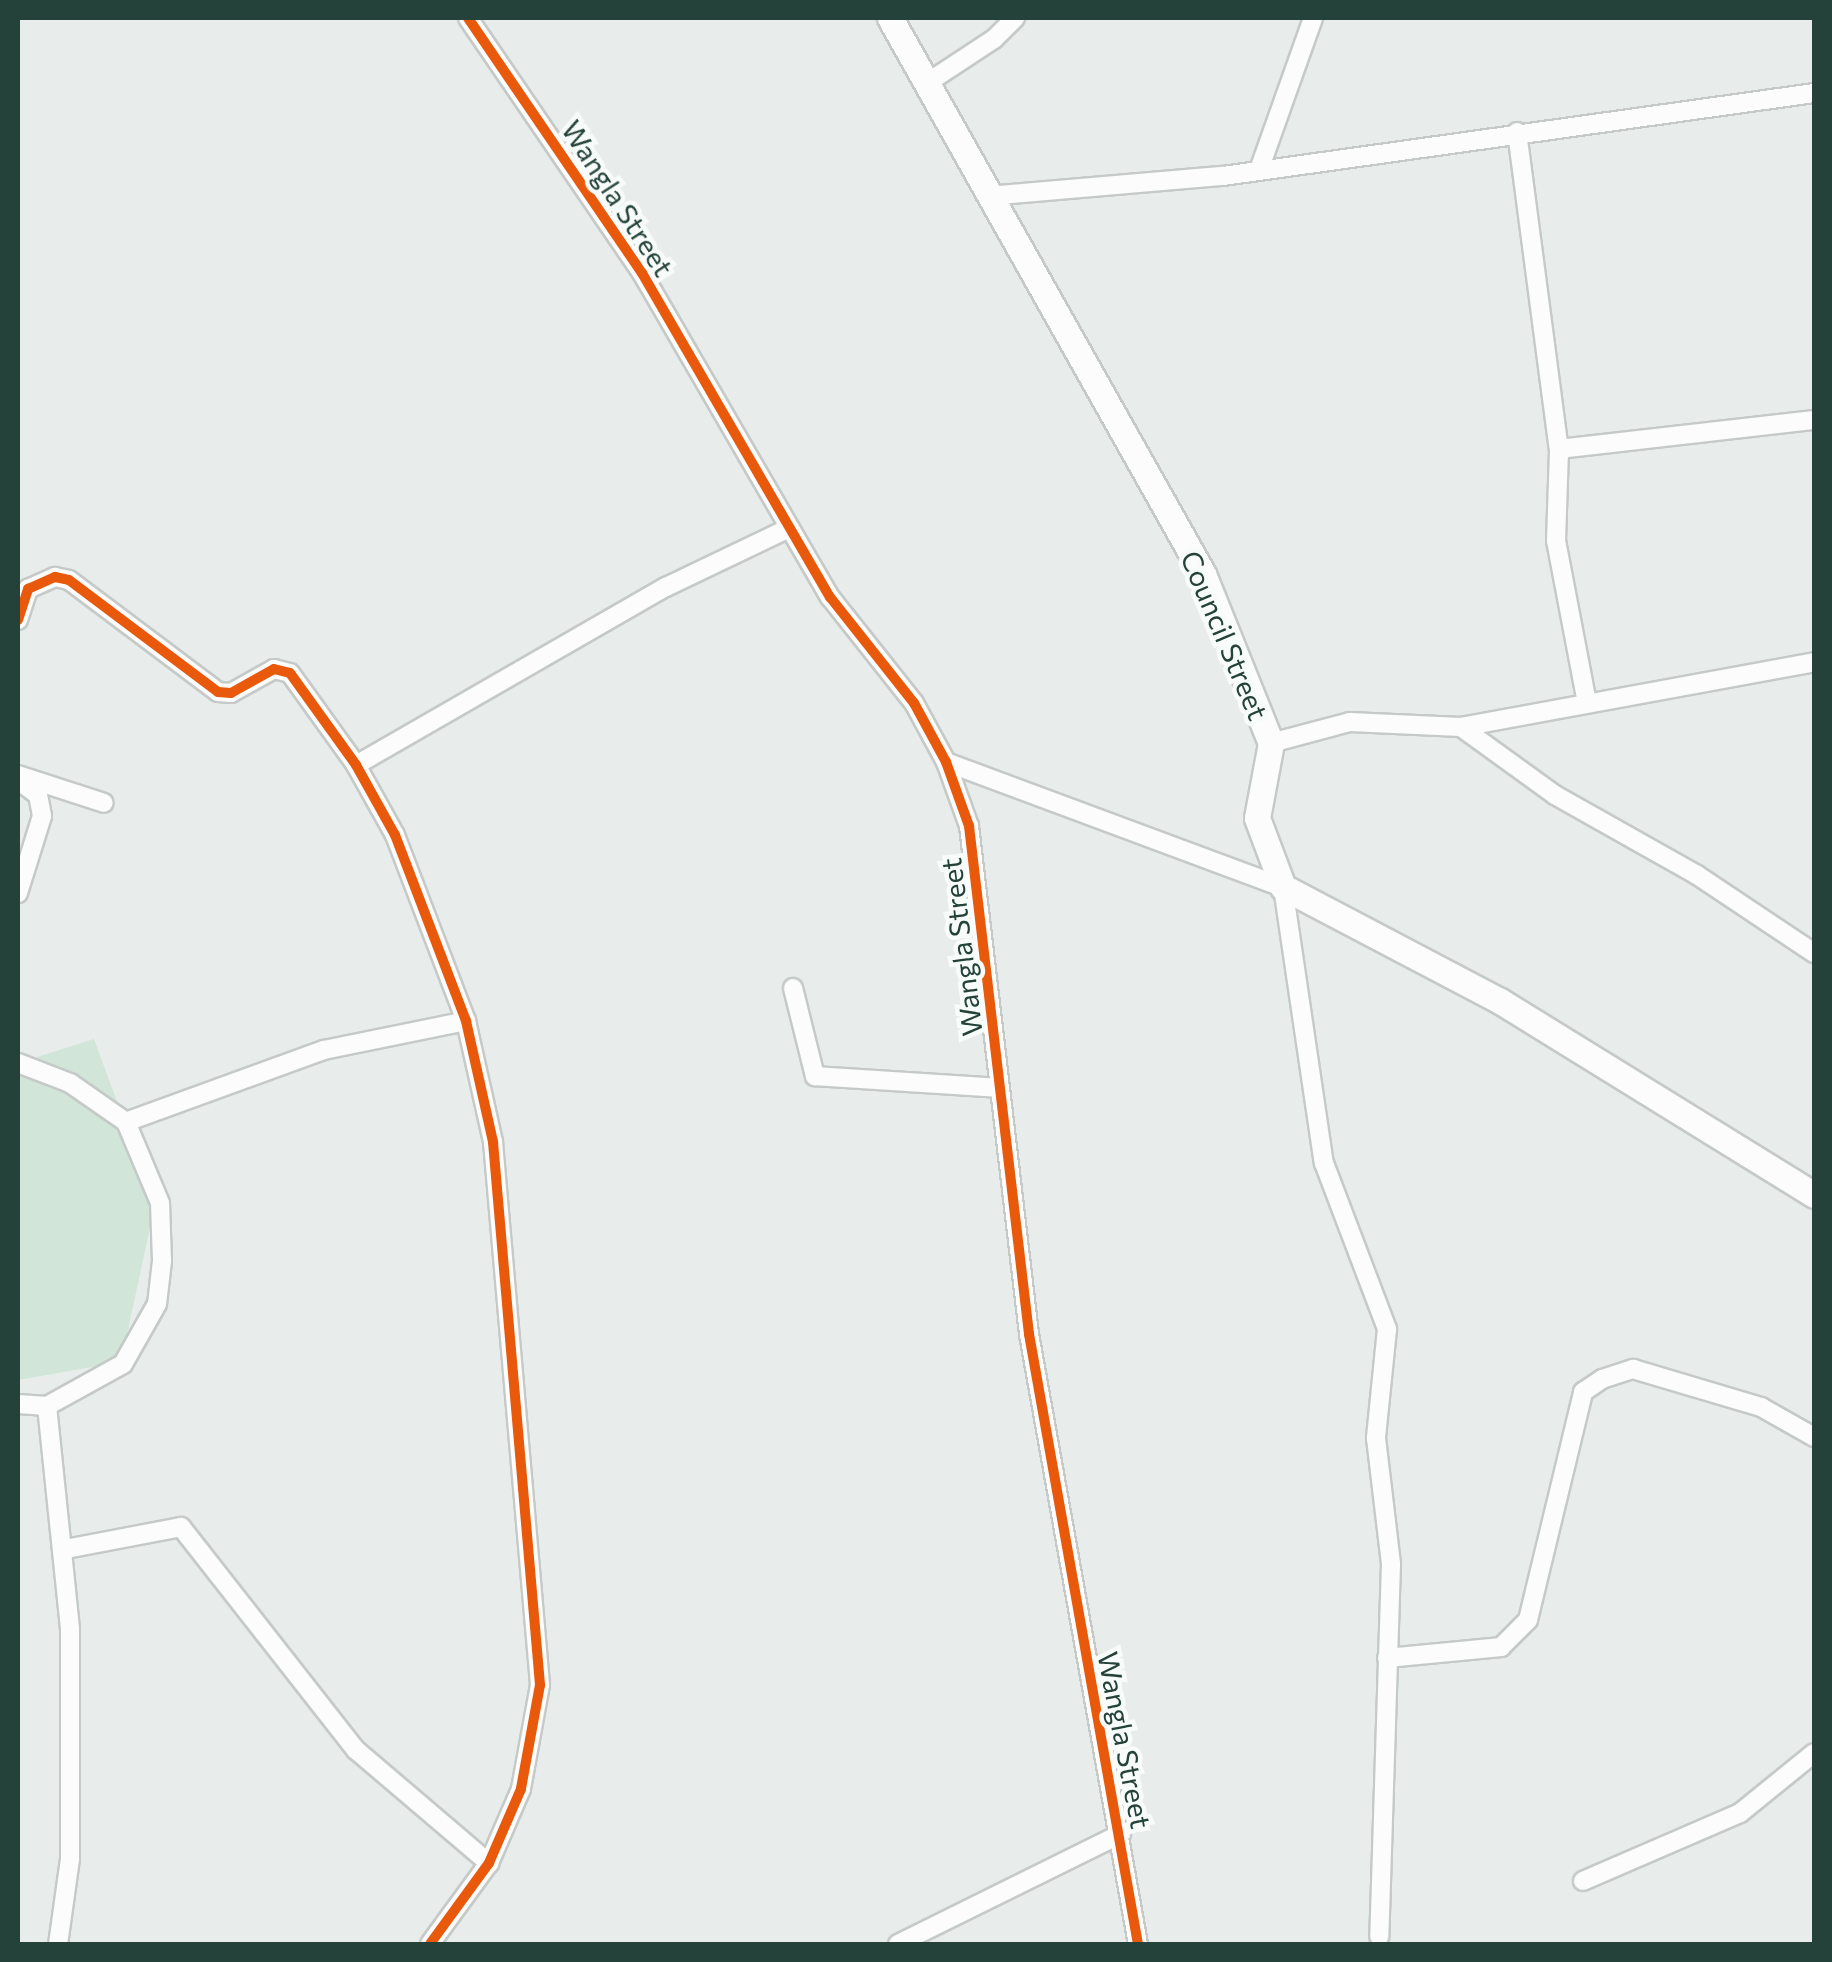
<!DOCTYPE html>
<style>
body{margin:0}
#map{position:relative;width:1832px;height:1962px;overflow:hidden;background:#e8edeb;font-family:Commissioner,sans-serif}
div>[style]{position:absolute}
.green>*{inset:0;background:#d1e6d8}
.roads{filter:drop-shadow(2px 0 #c5cac8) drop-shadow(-2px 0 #c5cac8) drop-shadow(0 2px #c5cac8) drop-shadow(0 -2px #c5cac8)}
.street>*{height:18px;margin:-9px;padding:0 9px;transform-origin:9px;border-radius:9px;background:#fcfcfc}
.secondary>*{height:25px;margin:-12.5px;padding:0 12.5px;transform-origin:12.5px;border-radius:12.5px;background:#fcfcfc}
.cycleway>*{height:10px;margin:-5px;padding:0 5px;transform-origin:5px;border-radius:5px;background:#e8590c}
span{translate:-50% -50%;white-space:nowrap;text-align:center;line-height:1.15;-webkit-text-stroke:9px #f7fbf9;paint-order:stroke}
.street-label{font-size:28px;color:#24423a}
.frame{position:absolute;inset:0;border:20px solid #24423a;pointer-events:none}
</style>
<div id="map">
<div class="green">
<div style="clip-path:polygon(94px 1039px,155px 1205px,121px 1362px,18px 1380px,18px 1063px)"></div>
</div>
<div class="roads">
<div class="street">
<div style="left:468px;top:18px;width:309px;rotate:55.7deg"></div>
<div style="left:642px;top:273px;width:375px;rotate:59.9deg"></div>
<div style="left:830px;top:597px;width:135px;rotate:51.6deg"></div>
<div style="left:914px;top:703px;width:67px;rotate:61.5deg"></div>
<div style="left:946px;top:762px;width:68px;rotate:70.2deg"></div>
<div style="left:969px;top:826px;width:512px;rotate:83.26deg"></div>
<div style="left:1029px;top:1334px;width:620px;rotate:79.87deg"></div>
<div style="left:927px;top:83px;width:80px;rotate:-33.3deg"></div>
<div style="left:994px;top:39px;width:30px;rotate:-45deg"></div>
<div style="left:1517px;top:132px;width:320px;rotate:82.5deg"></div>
<div style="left:1259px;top:170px;width:161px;rotate:-70.4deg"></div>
<div style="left:988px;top:196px;width:236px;rotate:-4.9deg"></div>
<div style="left:1223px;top:176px;width:597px;rotate:-7.99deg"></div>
<div style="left:18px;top:620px;width:33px;rotate:-72deg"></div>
<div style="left:28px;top:589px;width:30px;rotate:-24deg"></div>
<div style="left:55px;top:577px;width:14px;rotate:12deg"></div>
<div style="left:69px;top:580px;width:186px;rotate:36.9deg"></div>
<div style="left:218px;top:692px;width:13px;rotate:4deg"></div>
<div style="left:231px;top:693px;width:49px;rotate:-29.2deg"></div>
<div style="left:274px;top:669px;width:16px;rotate:14deg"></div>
<div style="left:290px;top:673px;width:113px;rotate:54.3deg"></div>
<div style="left:356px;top:765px;width:80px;rotate:60.9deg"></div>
<div style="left:395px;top:835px;width:199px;rotate:69.1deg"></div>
<div style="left:466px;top:1021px;width:124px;rotate:77.4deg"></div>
<div style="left:493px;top:1142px;width:545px;rotate:85.05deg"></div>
<div style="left:540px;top:1685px;width:106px;rotate:100.4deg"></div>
<div style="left:521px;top:1789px;width:81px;rotate:113.4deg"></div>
<div style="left:489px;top:1863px;width:100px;rotate:126.1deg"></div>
<div style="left:1587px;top:703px;width:165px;rotate:-100.8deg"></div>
<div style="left:1556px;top:541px;width:92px;rotate:-88.1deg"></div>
<div style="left:1559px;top:449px;width:257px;rotate:-6.5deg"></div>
<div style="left:1461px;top:727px;width:116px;rotate:35.9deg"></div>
<div style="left:1555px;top:795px;width:163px;rotate:29.4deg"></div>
<div style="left:1697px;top:875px;width:141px;rotate:33.7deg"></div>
<div style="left:1271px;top:743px;width:82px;rotate:-14.9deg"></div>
<div style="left:1350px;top:722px;width:111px;rotate:2.6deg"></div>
<div style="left:1461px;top:727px;width:359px;rotate:-10.4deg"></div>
<div style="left:946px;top:762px;width:359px;rotate:20.4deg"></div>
<div style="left:1283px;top:887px;width:279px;rotate:81.6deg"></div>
<div style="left:1324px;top:1163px;width:178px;rotate:69.2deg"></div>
<div style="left:1387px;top:1329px;width:110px;rotate:95.8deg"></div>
<div style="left:1376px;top:1438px;width:127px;rotate:83.2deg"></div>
<div style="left:1391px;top:1564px;width:373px;rotate:91.8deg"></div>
<div style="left:356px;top:765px;width:357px;rotate:-29.9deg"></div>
<div style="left:666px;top:587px;width:136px;rotate:-25.6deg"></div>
<div style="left:18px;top:775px;width:90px;rotate:18deg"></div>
<div style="left:18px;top:780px;width:25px;rotate:37deg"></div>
<div style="left:38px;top:795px;width:21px;rotate:79deg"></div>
<div style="left:42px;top:816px;width:81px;rotate:107.3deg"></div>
<div style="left:793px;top:988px;width:91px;rotate:76deg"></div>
<div style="left:815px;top:1076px;width:185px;rotate:3.7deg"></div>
<div style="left:18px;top:1063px;width:56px;rotate:21deg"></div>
<div style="left:70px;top:1083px;width:68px;rotate:34.9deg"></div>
<div style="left:126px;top:1122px;width:88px;rotate:67.2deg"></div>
<div style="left:160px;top:1203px;width:58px;rotate:88deg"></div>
<div style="left:162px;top:1261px;width:43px;rotate:96.6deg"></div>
<div style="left:157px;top:1304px;width:69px;rotate:119.5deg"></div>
<div style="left:123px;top:1364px;width:87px;rotate:151.1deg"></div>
<div style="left:47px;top:1406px;width:29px;rotate:-176deg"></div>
<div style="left:126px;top:1122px;width:211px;rotate:-20deg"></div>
<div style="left:324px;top:1050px;width:145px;rotate:-11.5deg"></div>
<div style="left:47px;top:1406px;width:225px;rotate:84.1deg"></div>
<div style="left:70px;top:1630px;width:229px;rotate:90deg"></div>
<div style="left:70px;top:1859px;width:86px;rotate:98deg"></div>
<div style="left:66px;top:1549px;width:117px;rotate:-10.8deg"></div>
<div style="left:181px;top:1527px;width:283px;rotate:51.9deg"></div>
<div style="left:356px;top:1750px;width:175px;rotate:40.4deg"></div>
<div style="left:1387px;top:1658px;width:115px;rotate:-5.5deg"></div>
<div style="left:1501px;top:1647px;width:38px;rotate:-45deg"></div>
<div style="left:1528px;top:1620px;width:235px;rotate:-76.4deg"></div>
<div style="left:1583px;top:1392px;width:23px;rotate:-34deg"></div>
<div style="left:1602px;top:1379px;width:33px;rotate:-18deg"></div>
<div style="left:1633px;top:1369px;width:134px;rotate:16.5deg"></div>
<div style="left:1761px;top:1407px;width:61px;rotate:29.5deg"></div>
<div style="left:1583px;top:1881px;width:171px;rotate:-23.4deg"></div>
<div style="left:1740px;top:1813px;width:95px;rotate:-39deg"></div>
<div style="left:898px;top:1944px;width:249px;rotate:-26.3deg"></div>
</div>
<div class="secondary">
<div style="left:890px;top:18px;width:638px;rotate:60.62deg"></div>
<div style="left:1203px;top:574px;width:182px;rotate:68.1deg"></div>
<div style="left:1271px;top:743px;width:76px;rotate:100.6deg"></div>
<div style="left:1257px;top:818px;width:74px;rotate:69.4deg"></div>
<div style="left:1283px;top:887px;width:245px;rotate:27.7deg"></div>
<div style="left:1500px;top:1001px;width:369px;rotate:31.7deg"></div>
</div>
</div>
<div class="cycleway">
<div style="left:468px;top:18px;width:309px;rotate:55.7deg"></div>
<div style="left:642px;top:273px;width:375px;rotate:59.9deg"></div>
<div style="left:830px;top:597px;width:135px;rotate:51.6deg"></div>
<div style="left:914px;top:703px;width:67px;rotate:61.5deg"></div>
<div style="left:946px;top:762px;width:68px;rotate:70.2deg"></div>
<div style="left:969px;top:826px;width:512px;rotate:83.26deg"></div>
<div style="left:1029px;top:1334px;width:620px;rotate:79.87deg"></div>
<div style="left:18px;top:620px;width:33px;rotate:-72deg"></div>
<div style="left:28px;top:589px;width:30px;rotate:-24deg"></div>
<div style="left:55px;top:577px;width:14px;rotate:12deg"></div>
<div style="left:69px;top:580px;width:186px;rotate:36.9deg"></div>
<div style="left:218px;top:692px;width:13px;rotate:4deg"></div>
<div style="left:231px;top:693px;width:49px;rotate:-29.2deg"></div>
<div style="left:274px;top:669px;width:16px;rotate:14deg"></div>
<div style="left:290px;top:673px;width:113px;rotate:54.3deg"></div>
<div style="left:356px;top:765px;width:80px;rotate:60.9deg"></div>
<div style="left:395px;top:835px;width:199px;rotate:69.1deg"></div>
<div style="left:466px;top:1021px;width:124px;rotate:77.4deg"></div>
<div style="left:493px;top:1142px;width:545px;rotate:85.05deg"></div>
<div style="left:540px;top:1685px;width:106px;rotate:100.4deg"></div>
<div style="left:521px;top:1789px;width:81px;rotate:113.4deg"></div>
<div style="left:489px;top:1863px;width:100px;rotate:126.1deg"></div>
</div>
<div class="street-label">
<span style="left:618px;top:198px;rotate:57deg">Wangla Street</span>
<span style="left:1225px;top:635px;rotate:67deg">Council Street</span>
<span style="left:961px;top:947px;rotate:-97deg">Wangla Street</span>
<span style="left:1125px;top:1740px;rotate:79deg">Wangla Street</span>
</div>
<div class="frame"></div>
</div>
